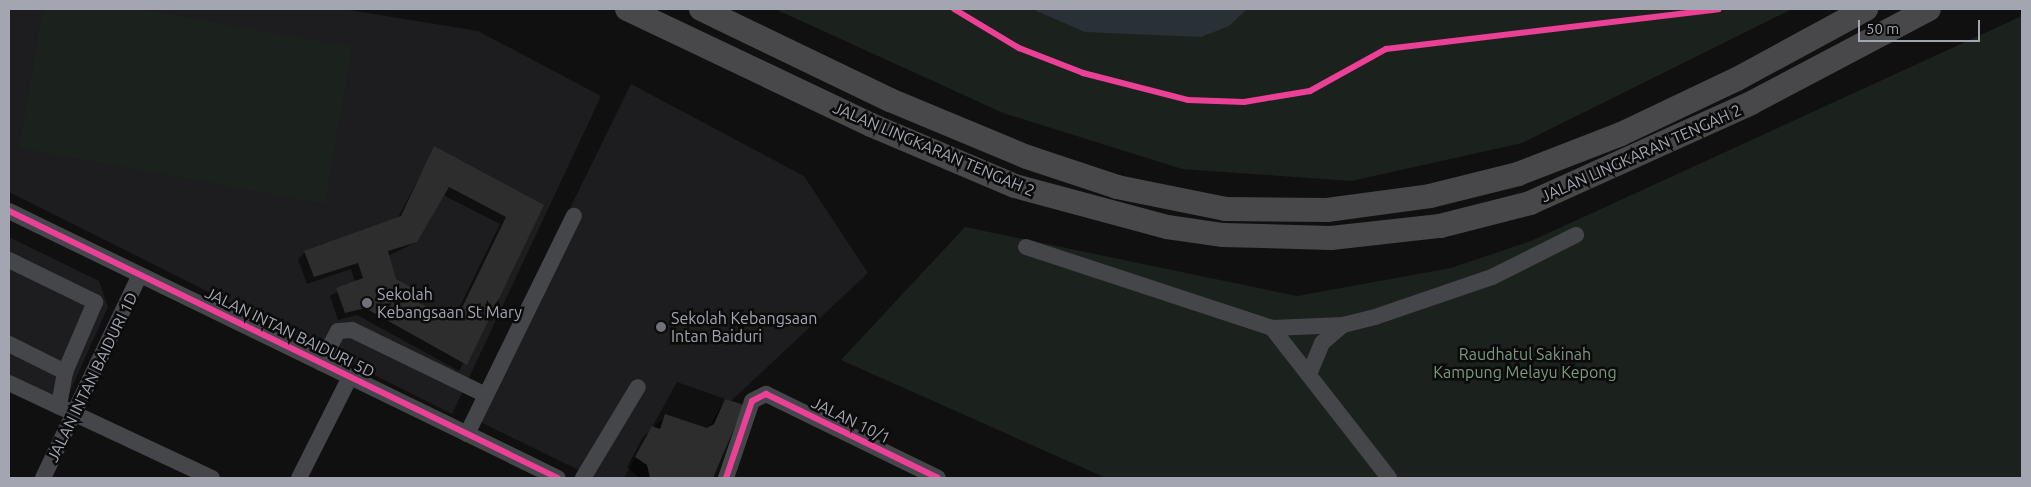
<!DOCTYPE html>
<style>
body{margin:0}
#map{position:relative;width:2031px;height:487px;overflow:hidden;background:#101011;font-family:Ubuntu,sans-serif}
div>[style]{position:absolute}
.built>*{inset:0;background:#1d1d1f}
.green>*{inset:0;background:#1b211c}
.water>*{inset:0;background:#2a3136}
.shadow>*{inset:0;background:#0007}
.building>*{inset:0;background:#2d2d2e}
.minor>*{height:16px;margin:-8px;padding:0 8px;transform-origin:8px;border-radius:8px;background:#45464a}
.highway>*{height:24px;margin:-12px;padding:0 12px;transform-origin:12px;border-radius:12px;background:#48484a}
.cycleway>*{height:6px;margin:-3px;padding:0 3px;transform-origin:3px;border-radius:3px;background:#ea4096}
.dots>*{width:14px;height:14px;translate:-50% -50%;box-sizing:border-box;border:2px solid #0b0b0c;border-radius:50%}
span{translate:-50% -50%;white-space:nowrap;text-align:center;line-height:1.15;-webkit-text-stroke:5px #0b0b0c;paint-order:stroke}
.street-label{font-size:16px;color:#a3a6b1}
.poi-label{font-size:16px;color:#a3a6b1}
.left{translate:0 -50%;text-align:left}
.park-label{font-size:16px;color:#7b9a7f}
.frame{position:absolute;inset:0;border:10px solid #a3a6b1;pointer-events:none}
.scale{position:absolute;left:1858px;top:20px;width:122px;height:22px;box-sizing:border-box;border:2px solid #a3a6b1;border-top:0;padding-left:6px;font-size:15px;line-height:18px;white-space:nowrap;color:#a3a6b1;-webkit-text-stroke:4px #0b0b0c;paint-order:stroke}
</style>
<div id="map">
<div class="built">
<div style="clip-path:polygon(9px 9px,343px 9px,478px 31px,601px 96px,452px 414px,9px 192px)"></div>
<div style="clip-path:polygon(631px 84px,804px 176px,868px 273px,731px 401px,677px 382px,624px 478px,595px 478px,468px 416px)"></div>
<div style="clip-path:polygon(9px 237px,99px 281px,108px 307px,59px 416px,9px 392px)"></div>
</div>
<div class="green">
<div style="clip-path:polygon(43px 9px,140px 9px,352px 47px,325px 204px,19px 148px)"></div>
<div style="clip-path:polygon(775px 9px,1792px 9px,1522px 143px,1351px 181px,1182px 169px,1003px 113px)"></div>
<div style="clip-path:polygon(2022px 16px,2022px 478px,1106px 478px,841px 360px,965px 227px,1297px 296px,1451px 268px,1531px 241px)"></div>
</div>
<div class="water">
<div style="clip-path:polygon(1032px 9px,1247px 9px,1229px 26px,1201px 37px,1085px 32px)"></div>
</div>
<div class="shadow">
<div style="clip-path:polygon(evenodd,435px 148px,543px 205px,459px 371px,357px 315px,338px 320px,330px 296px,355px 282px,351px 269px,307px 284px,298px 260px,305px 252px,397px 219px,435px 148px,443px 195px,500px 224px,453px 320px,415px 302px,395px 279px,388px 256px,416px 242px,443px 195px)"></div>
<div style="clip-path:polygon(725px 400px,742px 405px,712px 478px,639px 478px,627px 467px,643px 437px,666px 416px,707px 430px)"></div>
</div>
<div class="building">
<div style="clip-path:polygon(evenodd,434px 146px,544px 205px,467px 365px,365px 308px,345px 313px,336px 288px,363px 278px,358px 263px,314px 277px,304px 251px,401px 216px,434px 146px,449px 187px,506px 217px,456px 320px,417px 302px,422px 293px,396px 279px,388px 251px,417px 242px,449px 187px)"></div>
<div style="clip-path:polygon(725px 399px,744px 405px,713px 478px,650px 478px,647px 465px,635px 457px,652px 426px,660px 429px,665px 414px,707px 428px,714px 424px)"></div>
</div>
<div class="minor">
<div style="left:9px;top:211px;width:610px;rotate:25.94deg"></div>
<div style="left:1026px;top:247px;width:259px;rotate:18.2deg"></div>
<div style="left:1272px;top:328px;width:190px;rotate:52deg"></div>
<div style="left:9px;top:260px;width:96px;rotate:26deg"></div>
<div style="left:95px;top:302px;width:76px;rotate:113.2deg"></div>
<div style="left:65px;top:372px;width:35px;rotate:100deg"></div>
<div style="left:1272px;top:328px;width:71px;rotate:-2.4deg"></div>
<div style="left:1343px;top:325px;width:33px;rotate:-14deg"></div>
<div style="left:1375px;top:317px;width:124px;rotate:-18.9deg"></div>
<div style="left:1492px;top:277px;width:94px;rotate:-26.6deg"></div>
<div style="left:9px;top:344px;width:63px;rotate:26.6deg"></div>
<div style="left:321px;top:363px;width:36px;rotate:-62deg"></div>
<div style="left:338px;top:331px;width:14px;rotate:-4deg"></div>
<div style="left:352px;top:330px;width:149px;rotate:25.9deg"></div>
<div style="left:1309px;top:374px;width:34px;rotate:-67deg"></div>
<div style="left:1322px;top:343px;width:28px;rotate:-41deg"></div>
<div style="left:9px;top:383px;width:224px;rotate:25.1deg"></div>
<div style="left:467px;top:434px;width:243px;rotate:-63.9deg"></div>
<div style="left:43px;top:478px;width:225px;rotate:-64.5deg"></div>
<div style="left:299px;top:478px;width:113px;rotate:-63.2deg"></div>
<div style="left:583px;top:478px;width:106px;rotate:-58.9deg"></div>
<div style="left:726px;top:478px;width:81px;rotate:-71.3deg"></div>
<div style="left:752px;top:401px;width:16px;rotate:-27deg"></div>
<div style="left:766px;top:394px;width:191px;rotate:26deg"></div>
</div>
<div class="highway">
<div style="left:627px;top:9px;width:270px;rotate:25.4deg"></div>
<div style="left:871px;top:125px;width:156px;rotate:23deg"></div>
<div style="left:1015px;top:186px;width:157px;rotate:15.1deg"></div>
<div style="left:1167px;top:227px;width:57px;rotate:8.1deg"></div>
<div style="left:1223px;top:235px;width:108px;rotate:1.6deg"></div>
<div style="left:1331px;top:238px;width:110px;rotate:-6.3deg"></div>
<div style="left:1440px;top:226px;width:93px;rotate:-14.3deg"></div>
<div style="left:1530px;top:203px;width:243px;rotate:-24.3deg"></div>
<div style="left:1751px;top:103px;width:201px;rotate:-27.8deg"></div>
<div style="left:701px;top:9px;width:210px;rotate:25.7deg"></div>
<div style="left:890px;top:100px;width:148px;rotate:22.6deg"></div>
<div style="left:1027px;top:157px;width:95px;rotate:18.4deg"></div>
<div style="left:1117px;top:187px;width:111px;rotate:11.4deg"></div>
<div style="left:1226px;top:209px;width:101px;rotate:0.6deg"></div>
<div style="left:1327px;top:210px;width:104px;rotate:-7.7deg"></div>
<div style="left:1430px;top:196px;width:91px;rotate:-14deg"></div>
<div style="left:1518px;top:174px;width:110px;rotate:-21.2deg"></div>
<div style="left:1621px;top:134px;width:128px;rotate:-25.4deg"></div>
<div style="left:1737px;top:79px;width:147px;rotate:-28.5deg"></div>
</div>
<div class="cycleway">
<div style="left:954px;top:9px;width:76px;rotate:31deg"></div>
<div style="left:1019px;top:48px;width:69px;rotate:21.3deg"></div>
<div style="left:1083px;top:73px;width:108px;rotate:14.4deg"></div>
<div style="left:1188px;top:100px;width:56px;rotate:2deg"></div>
<div style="left:1244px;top:102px;width:67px;rotate:-9.5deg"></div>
<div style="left:1310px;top:91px;width:87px;rotate:-28.9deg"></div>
<div style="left:1386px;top:49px;width:335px;rotate:-6.8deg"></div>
<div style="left:9px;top:211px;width:610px;rotate:25.94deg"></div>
<div style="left:726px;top:478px;width:81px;rotate:-71.3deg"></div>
<div style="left:752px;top:401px;width:16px;rotate:-27deg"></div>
<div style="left:766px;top:394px;width:191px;rotate:26deg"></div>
</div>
<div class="dots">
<div style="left:367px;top:303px;background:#707279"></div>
<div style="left:661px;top:327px;background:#707279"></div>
</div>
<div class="street-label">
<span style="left:934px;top:149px;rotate:23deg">JALAN LINGKARAN TENGAH 2</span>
<span style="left:1641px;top:153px;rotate:-24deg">JALAN LINGKARAN TENGAH 2</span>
<span style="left:290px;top:332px;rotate:26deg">JALAN INTAN BAIDURI 5D</span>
<span style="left:92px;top:377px;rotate:-64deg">JALAN INTAN BAIDURI 1D</span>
<span style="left:851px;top:420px;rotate:26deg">JALAN 10/1</span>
</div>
<div class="poi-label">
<span class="left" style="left:377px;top:303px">Sekolah<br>Kebangsaan St Mary</span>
<span class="left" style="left:671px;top:327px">Sekolah Kebangsaan<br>Intan Baiduri</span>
</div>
<div class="park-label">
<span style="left:1525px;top:363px">Raudhatul Sakinah<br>Kampung Melayu Kepong</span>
</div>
<div class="frame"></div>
<div class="scale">50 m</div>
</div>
